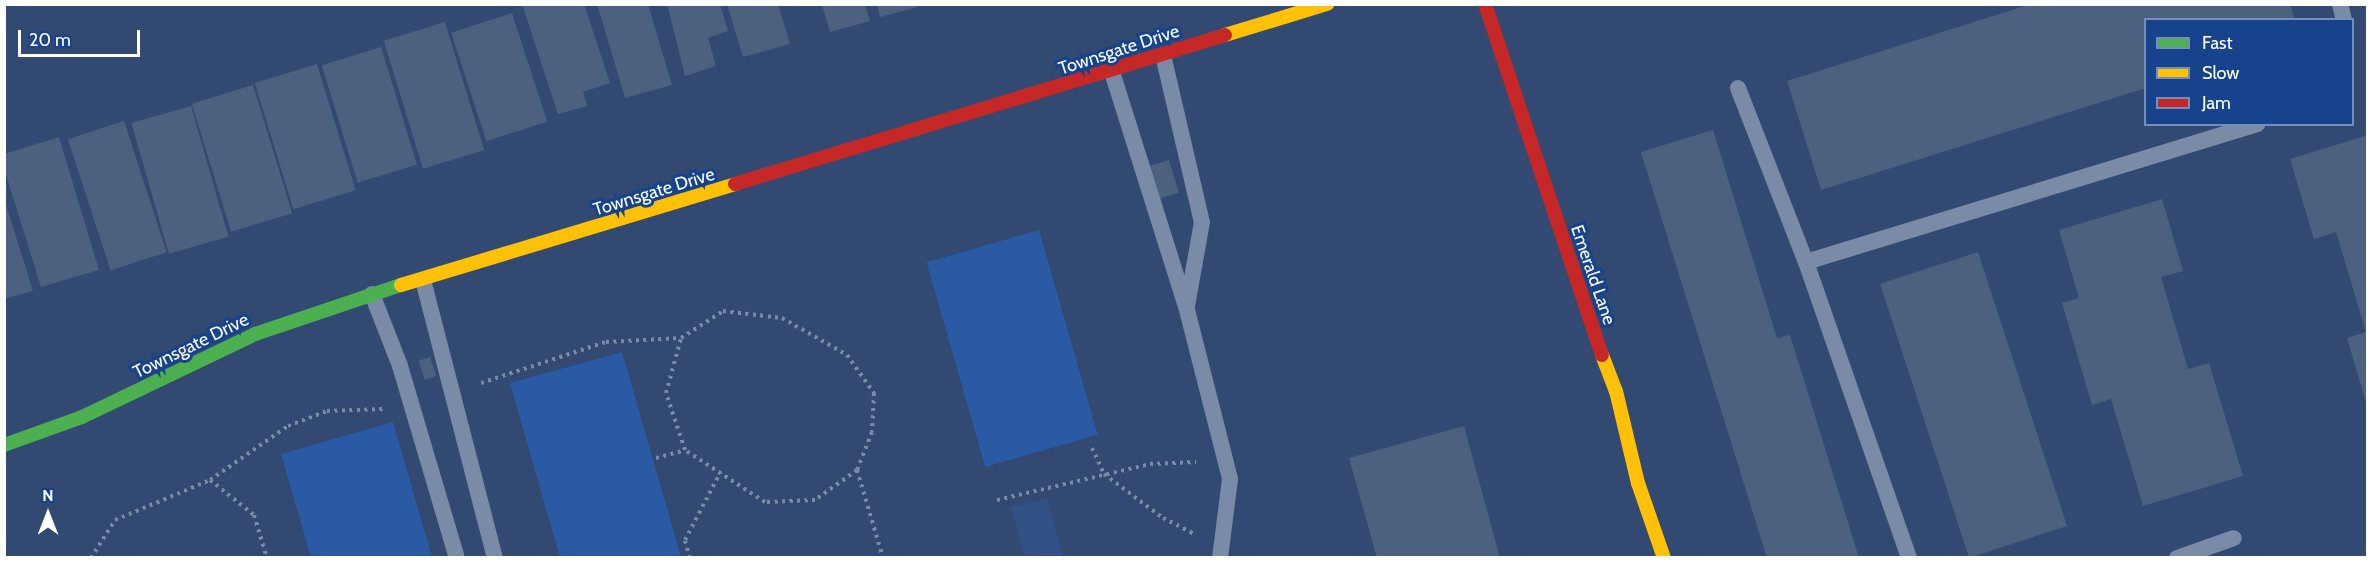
<!DOCTYPE html>
<style>
body{margin:0}
#map{position:relative;width:2372px;height:562px;overflow:hidden;background:#324a72;font-family:Cabin,sans-serif}
div>[style]{position:absolute}
.green>*{inset:0;background:#2a5aa3;transform-origin:0 0}
.water>*{inset:0;background:#325187}
.building>*{inset:0;background:#4c6080;transform-origin:0 0}
.path>*{height:4px;margin-top:-2px;transform-origin:0;background:repeating-linear-gradient(90deg,#798ba6 0 3px,transparent 0 7.5px)}
.lane>*{height:16px;margin:-8px;padding:0 8px;transform-origin:8px;border-radius:8px;background:#798ba6}
.fast>*{height:14px;margin:-7px;padding:0 7px;transform-origin:7px;border-radius:7px;background:#4caf50}
.slow>*{height:14px;margin:-7px;padding:0 7px;transform-origin:7px;border-radius:7px;background:#ffc107}
.jam>*{height:14px;margin:-7px;padding:0 7px;transform-origin:7px;border-radius:7px;background:#c62828}
span{translate:-50% -50%;white-space:nowrap;text-align:center;line-height:1.15;-webkit-text-stroke:6px #17438d;paint-order:stroke}
.street-label{font-size:18px;color:#fff}
.frame{position:absolute;inset:0;border:6px solid #fff;pointer-events:none}
.legend{position:absolute;left:2144px;top:18px;width:210px;height:108px;box-sizing:border-box;background:#17438d;border:2px solid #748ebb;margin:0;padding:8px 10px;list-style:none;font-size:18px;color:#fff}
.legend li{display:flex;align-items:center;gap:12px;height:30px}
.legend b{width:30px;border:2px solid #748ebb}
.north{position:absolute;left:18px;top:484px;width:60px;height:60px;-webkit-text-stroke:4px #17438d;paint-order:stroke;rotate:0deg;font-size:16px;font-weight:700;line-height:24px;text-align:center;color:#fff}
.north::after{content:'';display:block;margin:auto;width:21px;height:27px;background:#fff;clip-path:polygon(50% 0,100% 100%,50% 72%,0 100%)}
.scale{position:absolute;left:18px;top:30px;width:122px;height:27px;box-sizing:border-box;border:3px solid #fff;border-top:0;padding-left:8px;font-size:18px;line-height:21px;white-space:nowrap;color:#fff;-webkit-text-stroke:4px #17438d;paint-order:stroke}
</style>
<div id="map">
<div class="green">
<div style="left:1039px;top:230px;width:213px;height:117px;rotate:74deg"></div>
<div style="clip-path:polygon(622px 352px,681px 557px,560px 557px,510px 383px)"></div>
<div style="clip-path:polygon(393px 422px,432px 557px,311px 557px,281px 454px)"></div>
</div>
<div class="water">
<div style="clip-path:polygon(1047px 498px,1063px 557px,1025px 557px,1011px 507px)"></div>
</div>
<div class="building">
<div style="clip-path:polygon(522px 4px,584px 4px,610px 83px,583px 92px,587px 106px,558px 114px)"></div>
<div style="clip-path:polygon(597px 4px,648px 4px,672px 85px,625px 98px)"></div>
<div style="clip-path:polygon(667px 4px,720px 4px,728px 31px,708px 38px,716px 66px,685px 76px)"></div>
<div style="clip-path:polygon(727px 4px,778px 4px,790px 44px,743px 57px)"></div>
<div style="clip-path:polygon(877px 4px,917px 4px,918px 7px,880px 17px)"></div>
<div style="clip-path:polygon(2031px 4px,2290px 4px,2295px 20px,2146px 20px,2146px 88px,1821px 190px,1787px 81px)"></div>
<div style="clip-path:polygon(822px 5px,865px 5px,870px 21px,830px 32px)"></div>
<div style="left:512px;top:13px;width:114px;height:64px;rotate:72deg"></div>
<div style="left:445px;top:22px;width:134px;height:64px;rotate:73deg"></div>
<div style="left:381px;top:47px;width:123px;height:62px;rotate:73deg"></div>
<div style="left:317px;top:64px;width:132px;height:65px;rotate:73deg"></div>
<div style="left:253px;top:85px;width:134px;height:64px;rotate:73deg"></div>
<div style="left:191px;top:106px;width:136px;height:62px;rotate:74deg"></div>
<div style="left:124px;top:121px;width:138px;height:59px;rotate:72deg"></div>
<div style="clip-path:polygon(1713px 130px,1777px 338px,1790px 335px,1859px 558px,1767px 558px,1641px 152px)"></div>
<div style="clip-path:polygon(2368px 135px,2368px 406px,2367px 406px,2347px 338px,2366px 332px,2336px 232px,2314px 239px,2290px 159px)"></div>
<div style="clip-path:polygon(59px 137px,99px 270px,41px 287px,4px 168px,4px 154px)"></div>
<div style="left:1169px;top:160px;width:34px;height:21px;rotate:73deg"></div>
<div style="clip-path:polygon(4px 198px,33px 291px,4px 299px)"></div>
<div style="clip-path:polygon(2162px 199px,2183px 271px,2161px 277px,2188px 369px,2209px 363px,2243px 476px,2143px 506px,2111px 399px,2092px 405px,2062px 303px,2079px 298px,2059px 230px)"></div>
<div style="left:1978px;top:252px;width:288px;height:103px;rotate:72deg"></div>
<div style="left:430px;top:357px;width:20px;height:12px;rotate:72deg"></div>
<div style="clip-path:polygon(1464px 426px,1500px 558px,1377px 558px,1349px 458px)"></div>
</div>
<div class="path">
<div style="left:481px;top:383px;width:132px;rotate:-18.2deg"></div>
<div style="left:606px;top:342px;width:75px;rotate:-3.1deg"></div>
<div style="left:1092px;top:448px;width:29px;rotate:65deg"></div>
<div style="left:1104px;top:474px;width:74px;rotate:36.7deg"></div>
<div style="left:1163px;top:518px;width:35px;rotate:27deg"></div>
<div style="left:656px;top:458px;width:30px;rotate:-15deg"></div>
<div style="left:685px;top:450px;width:60px;rotate:-108.4deg"></div>
<div style="left:666px;top:393px;width:57px;rotate:-74.7deg"></div>
<div style="left:681px;top:338px;width:50px;rotate:-32.7deg"></div>
<div style="left:723px;top:311px;width:59px;rotate:6.8deg"></div>
<div style="left:782px;top:318px;width:75px;rotate:29.6deg"></div>
<div style="left:847px;top:355px;width:47px;rotate:54.6deg"></div>
<div style="left:874px;top:393px;width:39px;rotate:93deg"></div>
<div style="left:872px;top:432px;width:41px;rotate:111.5deg"></div>
<div style="left:857px;top:470px;width:52px;rotate:144.5deg"></div>
<div style="left:815px;top:500px;width:50px;rotate:177.7deg"></div>
<div style="left:765px;top:502px;width:95px;rotate:-147deg"></div>
<div style="left:857px;top:470px;width:92px;rotate:73.5deg"></div>
<div style="left:210px;top:480px;width:56px;rotate:38.5deg"></div>
<div style="left:254px;top:515px;width:45px;rotate:73.2deg"></div>
<div style="left:997px;top:500px;width:157px;rotate:-13.2deg"></div>
<div style="left:1150px;top:464px;width:46px;rotate:-2.5deg"></div>
<div style="left:91px;top:558px;width:45px;rotate:-57.7deg"></div>
<div style="left:115px;top:520px;width:103px;rotate:-22.8deg"></div>
<div style="left:210px;top:480px;width:95px;rotate:-34.7deg"></div>
<div style="left:288px;top:426px;width:42px;rotate:-21deg"></div>
<div style="left:327px;top:411px;width:57px;rotate:-2deg"></div>
<div style="left:690px;top:558px;width:19px;rotate:-106deg"></div>
<div style="left:685px;top:540px;width:76px;rotate:-62.4deg"></div>
</div>
<div class="lane">
<div style="left:2340px;top:4px;width:16px;rotate:76deg"></div>
<div style="left:1163px;top:55px;width:171px;rotate:76.9deg"></div>
<div style="left:1202px;top:222px;width:85px;rotate:100.1deg"></div>
<div style="left:1112px;top:72px;width:250px;rotate:72.5deg"></div>
<div style="left:1187px;top:310px;width:174px;rotate:75.7deg"></div>
<div style="left:1230px;top:479px;width:80px;rotate:97.2deg"></div>
<div style="left:1738px;top:88px;width:187px;rotate:68.7deg"></div>
<div style="left:1806px;top:262px;width:313px;rotate:70.8deg"></div>
<div style="left:1806px;top:262px;width:472px;rotate:-17deg"></div>
<div style="left:423px;top:280px;width:287px;rotate:75.5deg"></div>
<div style="left:372px;top:294px;width:77px;rotate:68.7deg"></div>
<div style="left:400px;top:366px;width:200px;rotate:73.5deg"></div>
<div style="left:2177px;top:558px;width:60px;rotate:-19.3deg"></div>
</div>
<div class="fast">
<div style="left:4px;top:445px;width:83px;rotate:-19.7deg"></div>
<div style="left:82px;top:417px;width:192px;rotate:-25.6deg"></div>
<div style="left:255px;top:334px;width:154px;rotate:-18.6deg"></div>
</div>
<div class="slow">
<div style="left:1225px;top:35px;width:107px;rotate:-16.9deg"></div>
<div style="left:401px;top:285px;width:349px;rotate:-16.8deg"></div>
<div style="left:1602px;top:355px;width:39px;rotate:69deg"></div>
<div style="left:1616px;top:391px;width:95px;rotate:76.6deg"></div>
<div style="left:1638px;top:483px;width:79px;rotate:70.9deg"></div>
</div>
<div class="jam">
<div style="left:1485px;top:4px;width:370px;rotate:71.6deg"></div>
<div style="left:735px;top:184px;width:512px;rotate:-16.91deg"></div>
</div>
<div class="street-label">
<span style="left:1119px;top:50px;rotate:-18deg">Townsgate Drive</span>
<span style="left:654px;top:192px;rotate:-17deg">Townsgate Drive</span>
<span style="left:1593px;top:275px;rotate:71deg">Emerald Lane</span>
<span style="left:191px;top:346px;rotate:-26deg">Townsgate Drive</span>
</div>
<div class="frame"></div>
<ul class="legend">
<li><b style="height:8px;background:#4caf50"></b>Fast</li>
<li><b style="height:8px;background:#ffc107"></b>Slow</li>
<li><b style="height:8px;background:#c62828"></b>Jam</li>
</ul>
<div class="north">N</div>
<div class="scale">20 m</div>
</div>
